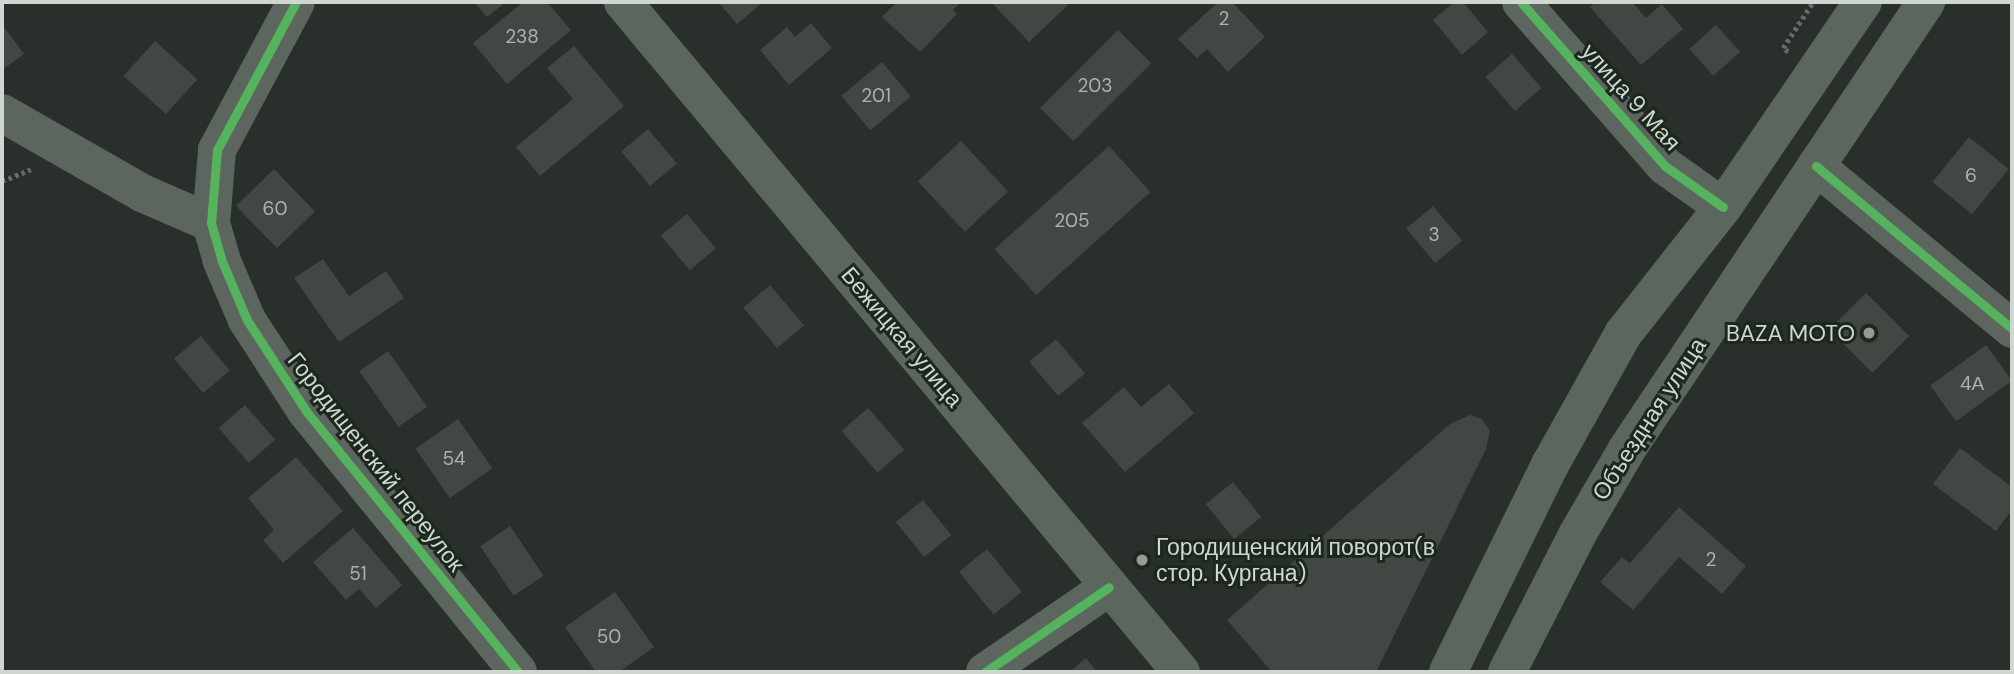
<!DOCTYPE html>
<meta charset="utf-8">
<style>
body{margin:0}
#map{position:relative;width:2014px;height:674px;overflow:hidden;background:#292f2a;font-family:"DM Sans",sans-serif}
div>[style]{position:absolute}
.building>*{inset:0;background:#424743;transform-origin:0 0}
.path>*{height:4.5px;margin-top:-2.25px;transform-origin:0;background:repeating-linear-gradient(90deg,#646d66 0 3.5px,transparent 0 7px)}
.minor>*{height:38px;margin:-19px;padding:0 19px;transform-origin:19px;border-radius:19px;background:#5c665e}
.major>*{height:38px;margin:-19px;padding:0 19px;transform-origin:19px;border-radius:19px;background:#5b675d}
.cycleway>*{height:9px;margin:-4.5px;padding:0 4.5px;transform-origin:4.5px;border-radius:4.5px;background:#56b35d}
.dots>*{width:19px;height:19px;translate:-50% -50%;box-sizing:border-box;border:4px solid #1c281e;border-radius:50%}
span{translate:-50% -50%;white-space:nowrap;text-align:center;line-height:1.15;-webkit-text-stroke:6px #1c281e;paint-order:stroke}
.number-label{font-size:19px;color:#acb3ad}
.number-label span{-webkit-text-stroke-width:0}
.street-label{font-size:23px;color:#cfd7d0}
.poi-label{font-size:23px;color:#cfd7d0}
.right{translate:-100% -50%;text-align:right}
.left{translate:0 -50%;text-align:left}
.frame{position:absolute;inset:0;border:4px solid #cfd7d0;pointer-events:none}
</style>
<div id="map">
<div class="building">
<div style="clip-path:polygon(474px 2px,506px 2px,487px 17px)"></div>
<div style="clip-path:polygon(523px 2px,547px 2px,571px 30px,507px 84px,473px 43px)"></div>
<div style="clip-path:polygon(718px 2px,763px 2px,737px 24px)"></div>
<div style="clip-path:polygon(897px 2px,961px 2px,953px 10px,957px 14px,920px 52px,882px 17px)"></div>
<div style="clip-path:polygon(991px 2px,1065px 2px,1068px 5px,1029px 42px)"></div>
<div style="clip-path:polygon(1218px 2px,1232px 2px,1265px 37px,1228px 72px,1207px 49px,1197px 58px,1178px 39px)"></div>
<div style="clip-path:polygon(1454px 2px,1463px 2px,1488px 32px,1462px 55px,1433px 20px)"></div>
<div style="clip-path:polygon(1596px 2px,1632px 2px,1646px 18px,1662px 4px,1683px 29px,1641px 65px,1590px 7px)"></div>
<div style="clip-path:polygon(811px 23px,832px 48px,789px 85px,760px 50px,787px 27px,795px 37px)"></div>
<div style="clip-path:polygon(2px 24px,24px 54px,2px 70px)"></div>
<div style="left:1716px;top:25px;width:36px;height:36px;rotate:48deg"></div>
<div style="left:1118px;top:30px;width:47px;height:110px;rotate:45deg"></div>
<div style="left:155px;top:41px;width:57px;height:47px;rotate:42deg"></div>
<div style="clip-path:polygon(574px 46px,624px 106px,540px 176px,516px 147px,573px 99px,547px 68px)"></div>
<div style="left:1512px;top:54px;width:45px;height:35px;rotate:49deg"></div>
<div style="left:882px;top:62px;width:45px;height:53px;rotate:50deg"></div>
<div style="left:648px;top:129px;width:45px;height:35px;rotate:50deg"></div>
<div style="left:1969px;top:137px;width:51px;height:58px;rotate:39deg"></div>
<div style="left:961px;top:141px;width:69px;height:59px;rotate:47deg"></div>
<div style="left:1109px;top:146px;width:62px;height:154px;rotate:48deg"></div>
<div style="left:274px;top:169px;width:59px;height:53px;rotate:46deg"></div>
<div style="left:1433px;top:206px;width:45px;height:35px;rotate:50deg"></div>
<div style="left:687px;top:214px;width:45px;height:34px;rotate:50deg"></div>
<div style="clip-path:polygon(323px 259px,349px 296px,386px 271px,404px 298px,339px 342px,294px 278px)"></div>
<div style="left:770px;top:285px;width:53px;height:35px;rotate:50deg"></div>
<div style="left:1866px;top:293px;width:61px;height:52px;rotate:45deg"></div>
<div style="left:201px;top:336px;width:45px;height:35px;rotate:50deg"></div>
<div style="left:1056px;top:339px;width:45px;height:35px;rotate:50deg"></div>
<div style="left:1986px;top:345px;width:44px;height:69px;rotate:54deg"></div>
<div style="left:388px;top:351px;width:68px;height:35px;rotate:55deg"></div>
<div style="clip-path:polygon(1169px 384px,1194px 413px,1125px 472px,1082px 423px,1124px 387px,1141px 407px)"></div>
<div style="left:245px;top:405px;width:46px;height:35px;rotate:49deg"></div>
<div style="left:868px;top:408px;width:55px;height:35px;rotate:49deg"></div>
<div style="clip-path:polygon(1470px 415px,1482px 419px,1490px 431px,1486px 449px,1376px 672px,1272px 672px,1227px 620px,1450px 424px)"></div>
<div style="left:458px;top:419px;width:60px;height:52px;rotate:55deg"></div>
<div style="clip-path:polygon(1960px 448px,2012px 487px,2012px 510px,1996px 531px,1933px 484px)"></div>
<div style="clip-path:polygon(296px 457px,343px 511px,283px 563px,263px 540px,274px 530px,248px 498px)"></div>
<div style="left:1233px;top:482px;width:45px;height:35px;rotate:51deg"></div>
<div style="left:923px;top:500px;width:45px;height:35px;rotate:51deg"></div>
<div style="clip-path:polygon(1679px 507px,1746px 566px,1722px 594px,1679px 557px,1633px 610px,1600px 582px,1622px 557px,1630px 563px)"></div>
<div style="left:510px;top:526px;width:60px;height:36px;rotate:56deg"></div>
<div style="clip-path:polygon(353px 528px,402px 585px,376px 608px,359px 589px,346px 600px,313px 562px)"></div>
<div style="left:987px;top:549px;width:55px;height:36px;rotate:51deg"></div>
<div style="clip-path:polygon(615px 592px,654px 647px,619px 672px,596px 672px,565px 627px)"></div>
<div style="clip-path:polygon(1086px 658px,1097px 672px,1069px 672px)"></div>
</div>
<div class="path">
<div style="left:1788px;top:52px;width:6px;rotate:-141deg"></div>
<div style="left:1783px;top:48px;width:55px;rotate:-56.9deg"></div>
<div style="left:2px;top:181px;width:31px;rotate:-22deg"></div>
</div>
<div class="minor">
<div style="left:296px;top:2px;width:168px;rotate:118.1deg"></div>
<div style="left:217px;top:150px;width:73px;rotate:94.7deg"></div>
<div style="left:211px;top:223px;width:37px;rotate:74deg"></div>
<div style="left:221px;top:259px;width:66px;rotate:66.9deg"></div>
<div style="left:247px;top:320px;width:108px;rotate:57deg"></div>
<div style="left:306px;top:411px;width:336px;rotate:50.9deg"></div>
<div style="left:1521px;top:2px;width:218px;rotate:48.7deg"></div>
<div style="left:1665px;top:166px;width:71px;rotate:35.3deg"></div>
<div style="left:2px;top:113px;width:161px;rotate:29.7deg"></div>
<div style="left:142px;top:193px;width:75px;rotate:23.5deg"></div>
<div style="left:1816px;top:166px;width:255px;rotate:39.7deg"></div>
<div style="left:985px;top:672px;width:150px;rotate:-34.4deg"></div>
</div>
<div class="major">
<div style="left:623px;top:2px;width:872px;rotate:50.21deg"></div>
<div style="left:1448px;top:672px;width:233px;rotate:-63.8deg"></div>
<div style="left:1551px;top:463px;width:148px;rotate:-60.8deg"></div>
<div style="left:1623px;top:334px;width:162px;rotate:-51.8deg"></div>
<div style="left:1723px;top:207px;width:248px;rotate:-55.7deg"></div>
<div style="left:1507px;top:672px;width:154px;rotate:-62.9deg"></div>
<div style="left:1577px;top:535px;width:99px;rotate:-59.8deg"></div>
<div style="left:1627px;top:449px;width:538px;rotate:-56.22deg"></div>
</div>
<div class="cycleway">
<div style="left:296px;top:2px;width:168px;rotate:118.1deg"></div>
<div style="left:217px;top:150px;width:73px;rotate:94.7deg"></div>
<div style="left:211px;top:223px;width:37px;rotate:74deg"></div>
<div style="left:221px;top:259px;width:66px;rotate:66.9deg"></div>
<div style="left:247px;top:320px;width:108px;rotate:57deg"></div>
<div style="left:306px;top:411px;width:336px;rotate:50.9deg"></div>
<div style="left:1521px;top:2px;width:218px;rotate:48.7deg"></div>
<div style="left:1665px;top:166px;width:71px;rotate:35.3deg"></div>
<div style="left:1816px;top:166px;width:255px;rotate:39.7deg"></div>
<div style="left:985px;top:672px;width:150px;rotate:-34.4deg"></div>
</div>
<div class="dots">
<div style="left:1869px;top:333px;background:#959c96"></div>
<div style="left:1142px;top:560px;background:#959c96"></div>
</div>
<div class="number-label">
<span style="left:1224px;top:19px">2</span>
<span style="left:522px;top:37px">238</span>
<span style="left:1095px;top:86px">203</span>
<span style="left:876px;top:96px">201</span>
<span style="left:1971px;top:176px">6</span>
<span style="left:275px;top:209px">60</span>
<span style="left:1072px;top:221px">205</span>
<span style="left:1434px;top:235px">3</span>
<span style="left:1972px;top:384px">4А</span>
<span style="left:454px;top:459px">54</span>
<span style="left:1711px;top:560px">2</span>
<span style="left:358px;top:574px">51</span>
<span style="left:609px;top:637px">50</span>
</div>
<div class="street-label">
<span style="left:1631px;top:97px;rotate:48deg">улица 9 Мая</span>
<span style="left:902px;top:337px;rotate:50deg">Бежицкая улица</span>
<span style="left:1649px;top:419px;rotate:-57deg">Объездная улица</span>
<span style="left:376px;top:462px;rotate:52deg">Городищенский переулок</span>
</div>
<div class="poi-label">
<span class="right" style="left:1855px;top:333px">BAZA MOTO</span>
<span class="left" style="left:1156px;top:560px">Городищенский поворот(в<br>стор. Кургана)</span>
</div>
<div class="frame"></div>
</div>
